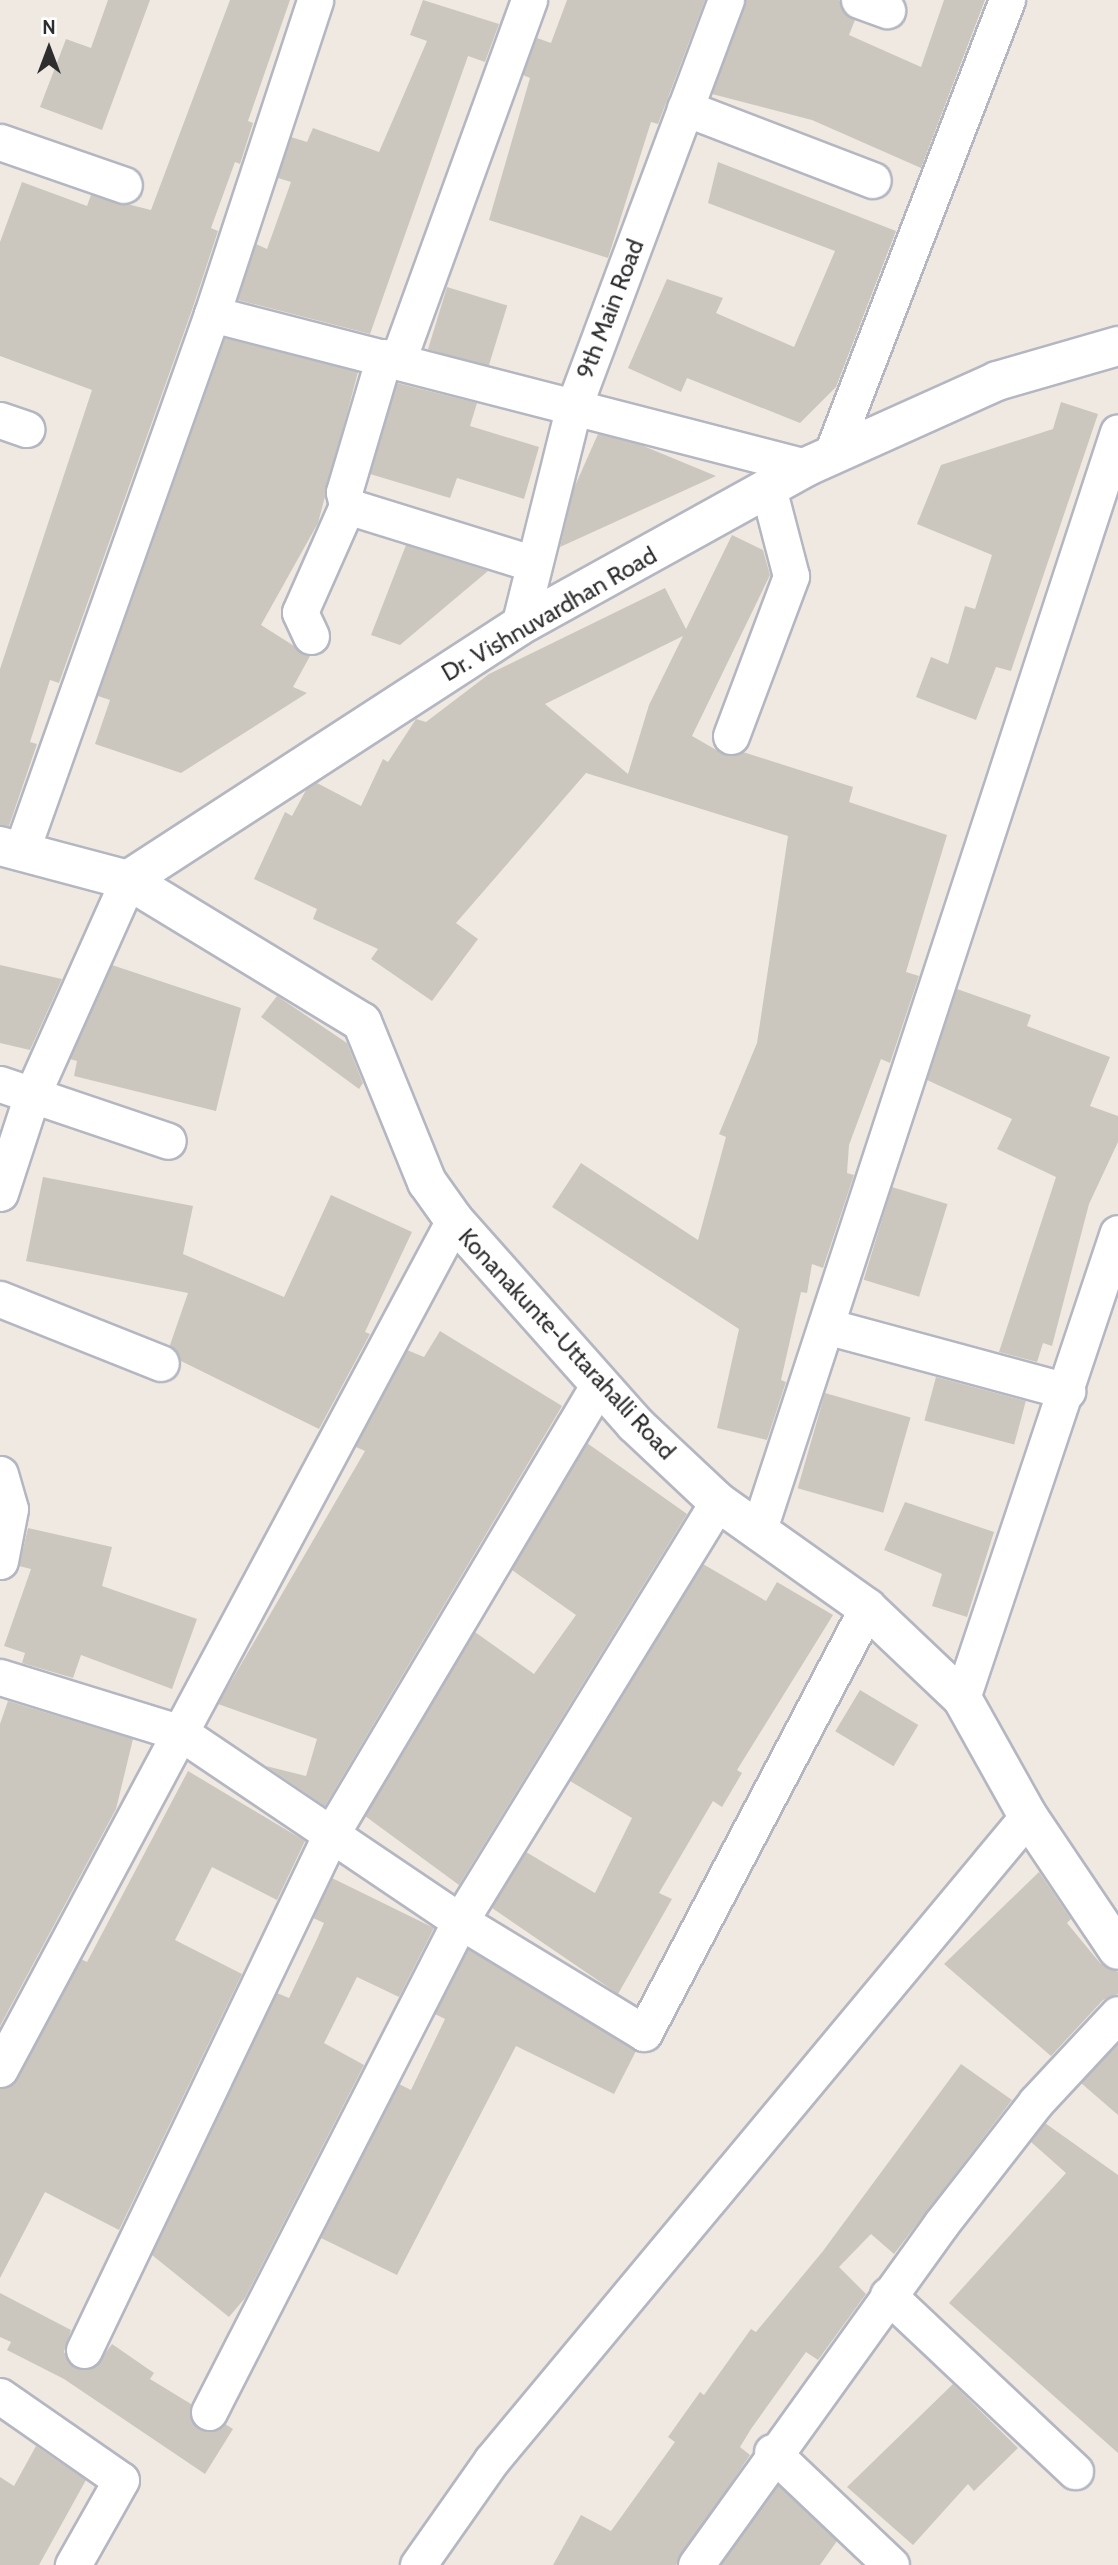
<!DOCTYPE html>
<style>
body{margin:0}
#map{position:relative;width:1118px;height:2565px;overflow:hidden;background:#efe9e1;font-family:Cabin,sans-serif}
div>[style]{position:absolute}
.building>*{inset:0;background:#cbc7bf;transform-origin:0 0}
.roads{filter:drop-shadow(2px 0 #b4b7c1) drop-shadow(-2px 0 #b4b7c1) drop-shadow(0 2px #b4b7c1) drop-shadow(0 -2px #b4b7c1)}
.street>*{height:35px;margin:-17.5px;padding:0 17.5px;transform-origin:17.5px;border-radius:17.5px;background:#fff}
.secondary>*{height:38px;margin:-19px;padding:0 19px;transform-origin:19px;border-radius:19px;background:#fff}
span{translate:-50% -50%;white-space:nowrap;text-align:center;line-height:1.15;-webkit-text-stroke:5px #fff;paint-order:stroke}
.street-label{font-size:24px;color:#2e2e2e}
.north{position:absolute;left:14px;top:14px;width:70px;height:70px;-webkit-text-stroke:5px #fff;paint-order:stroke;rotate:0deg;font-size:19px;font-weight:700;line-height:28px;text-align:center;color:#2e2e2e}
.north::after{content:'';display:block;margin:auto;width:24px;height:32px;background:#2e2e2e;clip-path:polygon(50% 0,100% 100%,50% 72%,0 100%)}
</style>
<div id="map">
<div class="building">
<div style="clip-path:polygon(108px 0,150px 0,102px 130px,40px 107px,66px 39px,91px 48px)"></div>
<div style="clip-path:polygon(230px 0,290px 0,248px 121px,253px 123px,240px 164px,235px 162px,211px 228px,218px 231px,193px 307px,59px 683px,50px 680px,30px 742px,37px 744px,9px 826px,0 825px,0 669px,92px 390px,0 356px,0 242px,22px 182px,87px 206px,91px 195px,151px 210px)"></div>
<div style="clip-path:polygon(423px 0,499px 24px,485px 62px,468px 56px,370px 334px,238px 300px,256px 244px,267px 249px,291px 182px,278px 178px,291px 137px,307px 142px,313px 128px,379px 152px,427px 41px,410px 35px)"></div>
<div style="clip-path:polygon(567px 0,705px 0,658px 124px,651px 122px,608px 258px,489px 220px,530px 78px,523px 75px,537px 38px,551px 43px)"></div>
<div style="clip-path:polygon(746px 0,839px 0,855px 20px,849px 35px,921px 67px,944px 0,985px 0,921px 168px,812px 120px,712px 94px)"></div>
<div style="clip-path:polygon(718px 162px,896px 231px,836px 387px,800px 423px,687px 378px,681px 392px,628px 368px,667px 279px,723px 298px,716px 313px,794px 347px,835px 251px,708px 203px)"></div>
<div style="left:447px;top:287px;width:63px;height:65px;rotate:17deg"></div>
<div style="clip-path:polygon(225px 338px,358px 372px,318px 523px,261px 625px,310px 656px,293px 687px,307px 693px,181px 773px,95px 744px,110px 700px,98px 696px)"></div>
<div style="clip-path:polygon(397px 383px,477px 403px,470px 426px,539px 447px,524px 499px,457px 478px,450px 498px,370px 474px)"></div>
<div style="clip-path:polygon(1061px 402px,1098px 414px,1011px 671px,996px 667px,976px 720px,916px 697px,931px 657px,948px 664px,965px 606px,975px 609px,992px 555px,917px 524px,941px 465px,1053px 429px)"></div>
<div style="clip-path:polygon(598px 434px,641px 445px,716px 476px,560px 547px,574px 488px)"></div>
<div style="clip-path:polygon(evenodd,732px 535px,763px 550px,770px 575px,692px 736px,725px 755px,743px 752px,853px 787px,849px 802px,947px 835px,906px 972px,919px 976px,890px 1063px,881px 1059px,849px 1145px,847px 1173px,854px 1175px,823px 1268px,812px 1264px,807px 1293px,801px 1292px,781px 1380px,786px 1382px,767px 1440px,717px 1428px,739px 1329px,552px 1207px,581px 1163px,698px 1240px,726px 1137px,719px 1134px,757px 1043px,788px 836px,586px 773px,456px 923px,478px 939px,432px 1001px,371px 959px,378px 949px,313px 919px,317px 909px,254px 879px,285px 812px,292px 816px,306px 790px,317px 783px,361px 806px,383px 759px,388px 762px,416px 719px,426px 722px,489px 674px,665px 588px,686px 629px,732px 535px,683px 636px,649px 705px,628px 774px,545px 704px,683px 636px)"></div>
<div style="clip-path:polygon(406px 545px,488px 571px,400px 645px,371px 635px)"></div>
<div style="clip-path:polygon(0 965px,62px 979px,30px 1050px,0 1043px)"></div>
<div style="clip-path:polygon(112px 965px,241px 1008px,216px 1111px,74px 1076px,77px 1061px,70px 1059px)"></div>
<div style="clip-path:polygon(957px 989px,1031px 1015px,1027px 1026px,1110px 1057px,1090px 1106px,1118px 1116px,1118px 1142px,1089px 1204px,1052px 1346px,1043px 1343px,1037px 1362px,999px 1352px,1056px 1177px,997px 1149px,1012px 1119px,927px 1080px)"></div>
<div style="clip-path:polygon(277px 996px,347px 1043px,363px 1083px,359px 1089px,261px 1017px)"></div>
<div style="clip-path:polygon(43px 1177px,193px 1206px,183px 1254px,284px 1297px,331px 1195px,412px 1232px,365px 1332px,370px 1334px,319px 1429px,181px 1361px,170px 1345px,188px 1293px,26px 1261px)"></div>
<div style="left:892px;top:1187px;width:58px;height:97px;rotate:17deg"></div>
<div style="clip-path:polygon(440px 1331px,562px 1406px,325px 1806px,266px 1766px,306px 1776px,317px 1739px,218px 1704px,365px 1451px,356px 1447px,407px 1350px,424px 1357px)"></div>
<div style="left:936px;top:1377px;width:93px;height:45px;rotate:15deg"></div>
<div style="left:825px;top:1393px;width:89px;height:99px;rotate:16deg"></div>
<div style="clip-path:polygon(587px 1443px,687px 1514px,459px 1885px,365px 1816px,475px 1632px,534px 1674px,576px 1615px,512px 1570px)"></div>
<div style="clip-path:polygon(905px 1502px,994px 1532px,967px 1617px,932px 1606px,942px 1574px,884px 1550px)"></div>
<div style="clip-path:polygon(28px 1528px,112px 1547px,102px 1586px,197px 1619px,172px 1689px,81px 1655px,73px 1678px,22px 1663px,25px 1653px,4px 1646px,31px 1569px,19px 1566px)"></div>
<div style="clip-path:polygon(703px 1564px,766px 1601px,777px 1582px,833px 1615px,737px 1770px,742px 1773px,722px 1807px,713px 1801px,659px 1893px,672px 1899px,618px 1994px,492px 1908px,526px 1852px,595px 1893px,632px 1818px,570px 1781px)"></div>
<div style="left:860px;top:1690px;width:68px;height:48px;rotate:31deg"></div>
<div style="clip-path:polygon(8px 1701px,133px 1739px,116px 1809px,0 2026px,0 1724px)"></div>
<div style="clip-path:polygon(188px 1771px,305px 1841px,277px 1900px,212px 1867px,175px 1940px,242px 1974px,119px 2230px,45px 2192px,0 2278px,0 2089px,18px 2078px,81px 1959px,87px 1962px)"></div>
<div style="clip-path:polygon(1039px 1872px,1071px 1919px,1067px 1923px,1100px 1963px,1118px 1972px,1118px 1994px,1103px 2000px,1051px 2056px,944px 1964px)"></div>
<div style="clip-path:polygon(332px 1878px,434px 1928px,399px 1997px,357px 1977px,324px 2043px,364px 2065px,245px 2298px,229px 2317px,152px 2255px,277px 1993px,289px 1998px,316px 1941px,324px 1923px,313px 1918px)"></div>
<div style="clip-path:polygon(468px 1949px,636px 2051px,614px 2094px,516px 2046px,397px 2275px,321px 2238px,399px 2084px,411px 2090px,445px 2019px,435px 2014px)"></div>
<div style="clip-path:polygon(1118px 2044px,1118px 2115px,1081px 2083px)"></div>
<div style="clip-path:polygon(961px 2064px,1012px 2100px,894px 2254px,871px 2234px,839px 2267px,866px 2294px,818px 2360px,806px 2352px,751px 2429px,740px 2447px,750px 2455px,676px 2565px,553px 2565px,581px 2515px,611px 2531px,675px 2442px,668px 2437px,700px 2392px,704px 2395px,751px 2329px,756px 2332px,823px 2251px)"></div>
<div style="clip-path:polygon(1045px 2123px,1118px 2175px,1118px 2453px,949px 2303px,1066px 2173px,1031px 2142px)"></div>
<div style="clip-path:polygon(0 2293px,71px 2330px,64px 2352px,75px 2368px,95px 2367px,112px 2344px,154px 2373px,150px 2379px,191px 2404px,199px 2430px,225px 2424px,233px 2429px,205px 2474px,64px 2379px,7px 2350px,11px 2342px,0 2337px)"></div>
<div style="clip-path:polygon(953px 2384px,1018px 2448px,974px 2491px,968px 2484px,913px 2545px,847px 2487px)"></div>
<div style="clip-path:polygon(36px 2446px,86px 2480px,39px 2565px,0 2565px,0 2477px,14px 2486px)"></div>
<div style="clip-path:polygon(778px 2485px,837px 2541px,820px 2565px,721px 2565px)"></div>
</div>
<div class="roads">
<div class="street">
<div style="left:859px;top:0;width:30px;rotate:20deg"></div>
<div style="left:685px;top:108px;width:201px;rotate:21deg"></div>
<div style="left:0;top:142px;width:131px;rotate:19.1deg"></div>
<div style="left:212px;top:314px;width:613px;rotate:14.44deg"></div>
<div style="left:384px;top:357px;width:141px;rotate:106.5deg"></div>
<div style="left:344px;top:492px;width:14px;rotate:78deg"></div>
<div style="left:347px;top:506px;width:193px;rotate:17.2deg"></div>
<div style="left:398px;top:360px;width:383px;rotate:-70deg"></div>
<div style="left:0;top:420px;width:28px;rotate:19deg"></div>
<div style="left:831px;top:456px;width:489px;rotate:-68.9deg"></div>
<div style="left:519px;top:626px;width:227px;rotate:-76deg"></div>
<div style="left:574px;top:406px;width:434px;rotate:-69.5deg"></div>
<div style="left:311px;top:636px;width:26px;rotate:-115deg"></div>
<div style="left:300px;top:612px;width:116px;rotate:-66.1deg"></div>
<div style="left:731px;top:736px;width:171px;rotate:-69.4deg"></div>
<div style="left:791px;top:576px;width:91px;rotate:-104.6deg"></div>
<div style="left:22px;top:849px;width:568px;rotate:-70.45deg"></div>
<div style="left:212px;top:314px;width:330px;rotate:-71.8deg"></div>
<div style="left:0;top:1084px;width:177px;rotate:18.7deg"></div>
<div style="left:0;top:1193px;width:103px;rotate:-71.9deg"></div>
<div style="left:32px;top:1095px;width:235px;rotate:-65.9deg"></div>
<div style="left:0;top:1299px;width:173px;rotate:21.7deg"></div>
<div style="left:826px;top:1326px;width:250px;rotate:15.1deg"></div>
<div style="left:0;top:1474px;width:36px;rotate:74deg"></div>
<div style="left:10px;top:1509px;width:53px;rotate:100.9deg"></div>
<div style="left:758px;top:1532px;width:1157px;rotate:-71.88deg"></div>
<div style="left:0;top:1677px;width:189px;rotate:17.2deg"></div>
<div style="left:181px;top:1733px;width:336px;rotate:34deg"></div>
<div style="left:460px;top:1921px;width:215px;rotate:31.3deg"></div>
<div style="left:644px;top:2033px;width:480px;rotate:-62.3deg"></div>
<div style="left:962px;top:1698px;width:490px;rotate:-71.5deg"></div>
<div style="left:0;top:2069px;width:963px;rotate:-61.86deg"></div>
<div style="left:888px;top:2295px;width:257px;rotate:43.3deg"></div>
<div style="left:84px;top:2350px;width:570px;rotate:-64.42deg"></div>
<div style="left:330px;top:1836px;width:526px;rotate:-59.24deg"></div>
<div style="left:0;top:2396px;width:147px;rotate:34.8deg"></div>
<div style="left:121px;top:2480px;width:98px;rotate:119.5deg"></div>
<div style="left:209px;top:2412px;width:551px;rotate:-62.92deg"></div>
<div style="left:460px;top:1921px;width:492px;rotate:-58.4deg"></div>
<div style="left:772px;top:2452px;width:164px;rotate:43.5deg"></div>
<div style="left:418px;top:2565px;width:127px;rotate:-54.9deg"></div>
<div style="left:491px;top:2461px;width:839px;rotate:-50.22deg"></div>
<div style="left:696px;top:2565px;width:420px;rotate:-54.3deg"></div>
<div style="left:941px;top:2224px;width:155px;rotate:-52.1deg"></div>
<div style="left:1036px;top:2102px;width:120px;rotate:-47deg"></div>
</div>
<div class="secondary">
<div style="left:0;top:846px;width:132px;rotate:14.9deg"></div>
<div style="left:128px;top:880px;width:274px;rotate:31.3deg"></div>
<div style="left:362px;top:1022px;width:173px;rotate:67.9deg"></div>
<div style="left:427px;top:1182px;width:47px;rotate:54.6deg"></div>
<div style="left:454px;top:1220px;width:273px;rotate:48.4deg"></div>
<div style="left:635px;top:1424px;width:114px;rotate:43.2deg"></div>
<div style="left:718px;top:1502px;width:183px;rotate:35.4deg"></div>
<div style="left:867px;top:1608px;width:131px;rotate:43.5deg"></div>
<div style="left:962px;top:1698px;width:135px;rotate:60.8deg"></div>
<div style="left:1028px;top:1816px;width:161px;rotate:56.1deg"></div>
<div style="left:128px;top:880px;width:466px;rotate:-33deg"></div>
<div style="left:519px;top:626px;width:328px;rotate:-29deg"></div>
<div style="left:806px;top:467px;width:209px;rotate:-24.2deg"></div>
<div style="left:997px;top:381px;width:126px;rotate:-16.1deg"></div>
</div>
</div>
<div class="street-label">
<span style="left:610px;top:309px;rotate:-69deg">9th Main Road</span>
<span style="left:549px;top:614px;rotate:-30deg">Dr. Vishnuvardhan Road</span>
<span style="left:567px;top:1344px;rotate:47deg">Konanakunte-Uttarahalli Road</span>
</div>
<div class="north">N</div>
</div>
